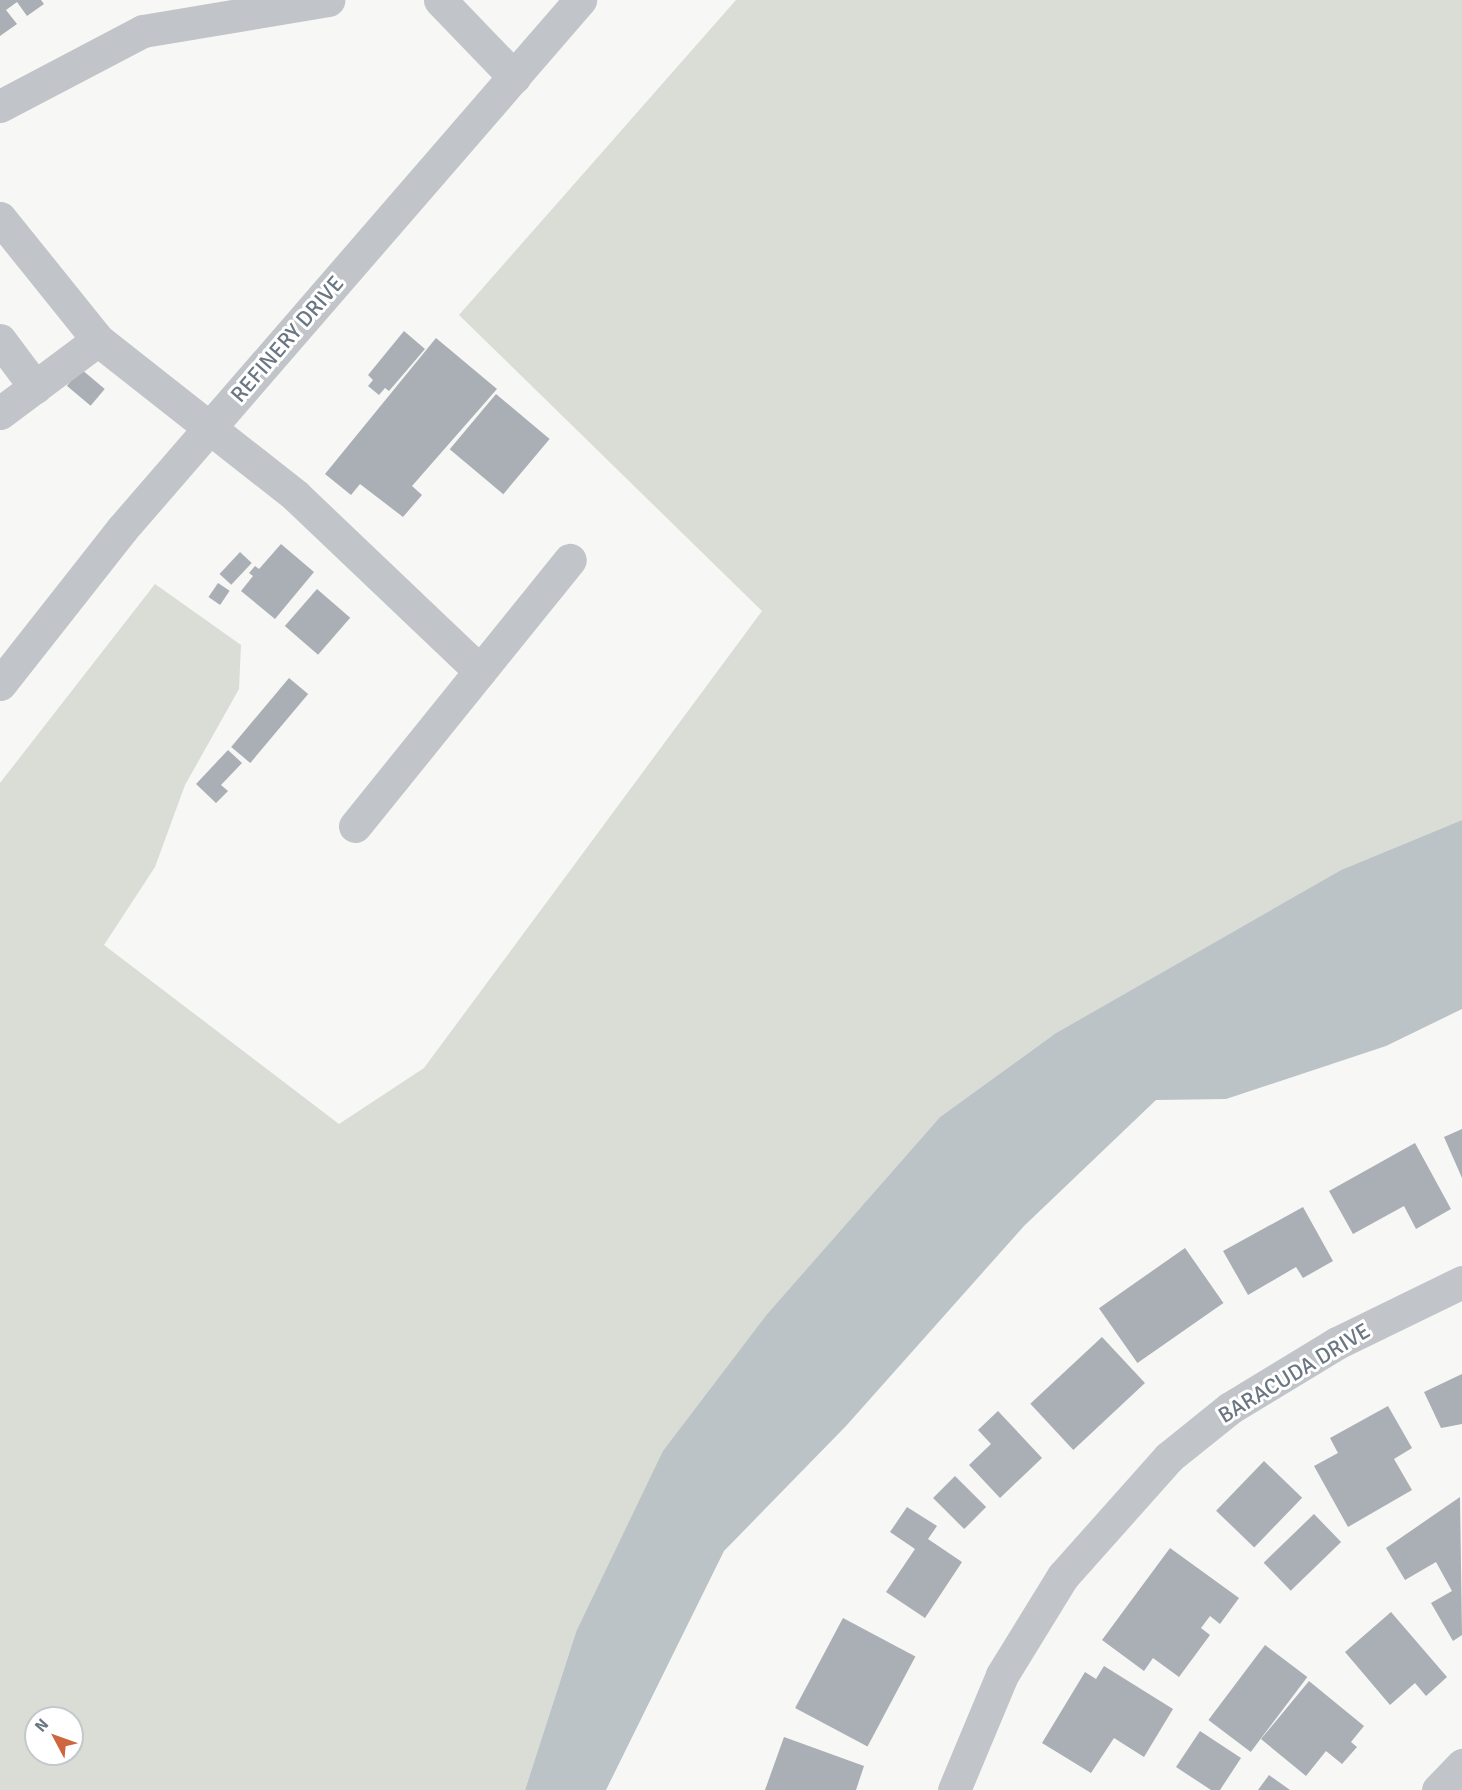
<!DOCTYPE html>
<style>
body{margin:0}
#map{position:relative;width:1462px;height:1790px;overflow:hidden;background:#f7f7f5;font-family:Signika,sans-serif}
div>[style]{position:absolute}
.green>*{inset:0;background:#d9ddd6}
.water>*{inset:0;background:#bbc3c7}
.building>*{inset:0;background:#a9afb4;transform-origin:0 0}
.minor>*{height:33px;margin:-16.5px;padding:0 16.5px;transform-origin:16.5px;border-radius:16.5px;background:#c1c4c8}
span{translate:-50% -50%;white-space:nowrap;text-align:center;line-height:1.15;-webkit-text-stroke:6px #fff;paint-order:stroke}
.street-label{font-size:22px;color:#6a7682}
.north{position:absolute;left:24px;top:1706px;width:60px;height:60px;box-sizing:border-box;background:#fff;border:2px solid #c3c8cd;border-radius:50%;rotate:311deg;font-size:16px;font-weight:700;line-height:24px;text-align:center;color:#6a7682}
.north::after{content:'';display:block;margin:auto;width:21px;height:27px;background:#ce673e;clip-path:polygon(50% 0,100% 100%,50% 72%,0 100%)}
</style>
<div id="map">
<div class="green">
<div style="clip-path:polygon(evenodd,736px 0,1462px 0,1462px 820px,1341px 870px,1056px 1033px,940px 1117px,768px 1313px,576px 1632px,525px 1790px,0 1790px,0 783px,155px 584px,241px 645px,239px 689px,185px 785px,155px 867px,104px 945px,339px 1124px,424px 1068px,762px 611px,459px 315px,736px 0,36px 1718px,72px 1718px,72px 1754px,36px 1754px,36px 1718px)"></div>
</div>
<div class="water">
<div style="clip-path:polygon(1462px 820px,1462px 1009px,1386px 1046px,1226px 1099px,1156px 1100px,1024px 1226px,846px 1426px,724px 1551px,606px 1790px,525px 1790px,576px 1632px,663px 1451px,768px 1313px,940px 1117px,1056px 1033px,1341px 870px)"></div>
</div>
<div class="building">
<div style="clip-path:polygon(0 0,41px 0,44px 4px,27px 16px,17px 2px,6px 10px,17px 24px,0 36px)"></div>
<div style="clip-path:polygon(404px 331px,425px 349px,389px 391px,385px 388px,379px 395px,368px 386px,373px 380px,368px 375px)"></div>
<div style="clip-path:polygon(436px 338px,497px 389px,412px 486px,422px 495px,403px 517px,360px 484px,351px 495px,325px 474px)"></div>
<div style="left:81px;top:369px;width:31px;height:22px;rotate:40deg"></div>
<div style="left:496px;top:394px;width:70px;height:72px;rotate:40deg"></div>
<div style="clip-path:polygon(281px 544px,314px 572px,275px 619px,241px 591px,253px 576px,249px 573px,255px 566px,259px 569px)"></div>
<div style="left:240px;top:552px;width:16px;height:30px;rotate:43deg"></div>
<div style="left:218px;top:583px;width:14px;height:17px;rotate:34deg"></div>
<div style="left:317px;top:589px;width:44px;height:49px;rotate:41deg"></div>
<div style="left:289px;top:678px;width:25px;height:90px;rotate:40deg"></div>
<div style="clip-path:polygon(228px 750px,242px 763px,221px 785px,228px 791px,216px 803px,196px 784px)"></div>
<div style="clip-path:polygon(1462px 1129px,1462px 1178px,1444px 1137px)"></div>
<div style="clip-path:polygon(1415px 1143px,1451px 1209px,1416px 1229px,1404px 1206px,1353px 1234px,1329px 1191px)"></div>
<div style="clip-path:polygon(1303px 1207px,1333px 1261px,1303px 1278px,1296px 1267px,1248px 1295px,1223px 1251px)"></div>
<div style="left:1185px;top:1248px;width:67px;height:105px;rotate:55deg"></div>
<div style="left:1102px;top:1337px;width:63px;height:98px;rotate:47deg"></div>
<div style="clip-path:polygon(1462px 1374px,1462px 1424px,1441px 1428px,1424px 1392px)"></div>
<div style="clip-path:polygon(1388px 1406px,1412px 1448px,1394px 1459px,1412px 1490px,1348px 1527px,1314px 1466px,1338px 1453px,1330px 1438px)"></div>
<div style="clip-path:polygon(998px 1411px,1042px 1458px,1000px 1498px,969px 1465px,991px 1444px,978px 1430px)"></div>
<div style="left:1264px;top:1461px;width:53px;height:69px;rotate:44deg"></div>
<div style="left:955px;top:1476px;width:44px;height:31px;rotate:45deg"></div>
<div style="clip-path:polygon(1460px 1497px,1462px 1635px,1453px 1641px,1431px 1603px,1452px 1591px,1436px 1562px,1405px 1580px,1386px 1548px)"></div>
<div style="clip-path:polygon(907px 1507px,937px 1526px,928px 1539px,962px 1562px,925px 1618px,886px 1592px,915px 1549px,890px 1532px)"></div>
<div style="left:1314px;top:1514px;width:39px;height:70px;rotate:46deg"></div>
<div style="clip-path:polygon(1170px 1548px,1239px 1598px,1220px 1624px,1210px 1616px,1201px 1628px,1210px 1635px,1179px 1677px,1153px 1658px,1144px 1671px,1102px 1640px)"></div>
<div style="clip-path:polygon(1391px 1612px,1447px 1677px,1426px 1696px,1415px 1683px,1390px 1705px,1345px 1652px)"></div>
<div style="left:843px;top:1618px;width:82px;height:102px;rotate:28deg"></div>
<div style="left:1265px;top:1645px;width:53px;height:94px;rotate:37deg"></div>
<div style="clip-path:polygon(1104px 1666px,1173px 1709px,1144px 1757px,1114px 1738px,1091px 1773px,1042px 1743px,1085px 1672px,1096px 1679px)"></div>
<div style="clip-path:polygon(1309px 1681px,1364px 1726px,1351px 1742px,1357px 1747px,1342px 1764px,1326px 1751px,1306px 1776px,1261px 1739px)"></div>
<div style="clip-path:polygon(1200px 1731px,1241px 1758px,1220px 1790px,1211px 1790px,1176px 1767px)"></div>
<div style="clip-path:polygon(784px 1737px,864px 1766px,856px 1790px,765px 1790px)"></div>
<div style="clip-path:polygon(1269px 1775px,1290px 1790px,1258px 1790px)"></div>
</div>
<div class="minor">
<div style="left:440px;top:0;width:107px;rotate:46.1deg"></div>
<div style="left:0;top:106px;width:161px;rotate:-27.7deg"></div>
<div style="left:143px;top:31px;width:188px;rotate:-9.5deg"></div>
<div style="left:0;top:218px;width:156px;rotate:51.2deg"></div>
<div style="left:98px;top:340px;width:252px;rotate:38.2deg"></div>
<div style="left:296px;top:496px;width:254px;rotate:43.6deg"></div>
<div style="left:0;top:340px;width:59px;rotate:53.3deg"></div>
<div style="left:0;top:413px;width:122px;rotate:-36.7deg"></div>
<div style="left:0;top:684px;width:197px;rotate:-51.8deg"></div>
<div style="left:122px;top:529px;width:700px;rotate:-49.11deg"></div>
<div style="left:355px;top:826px;width:342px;rotate:-51.1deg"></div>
<div style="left:954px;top:1790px;width:125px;rotate:-67.3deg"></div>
<div style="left:1002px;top:1675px;width:116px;rotate:-58.4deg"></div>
<div style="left:1063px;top:1576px;width:159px;rotate:-48.3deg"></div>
<div style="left:1169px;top:1457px;width:78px;rotate:-38.8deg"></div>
<div style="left:1230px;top:1408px;width:125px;rotate:-31.3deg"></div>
<div style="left:1337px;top:1343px;width:139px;rotate:-26deg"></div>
<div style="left:1438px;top:1790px;width:35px;rotate:-46deg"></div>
</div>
<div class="street-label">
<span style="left:287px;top:339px;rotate:-49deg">REFINERY DRIVE</span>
<span style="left:1294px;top:1373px;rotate:-31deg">BARACUDA DRIVE</span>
</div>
<div class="north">N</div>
</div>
